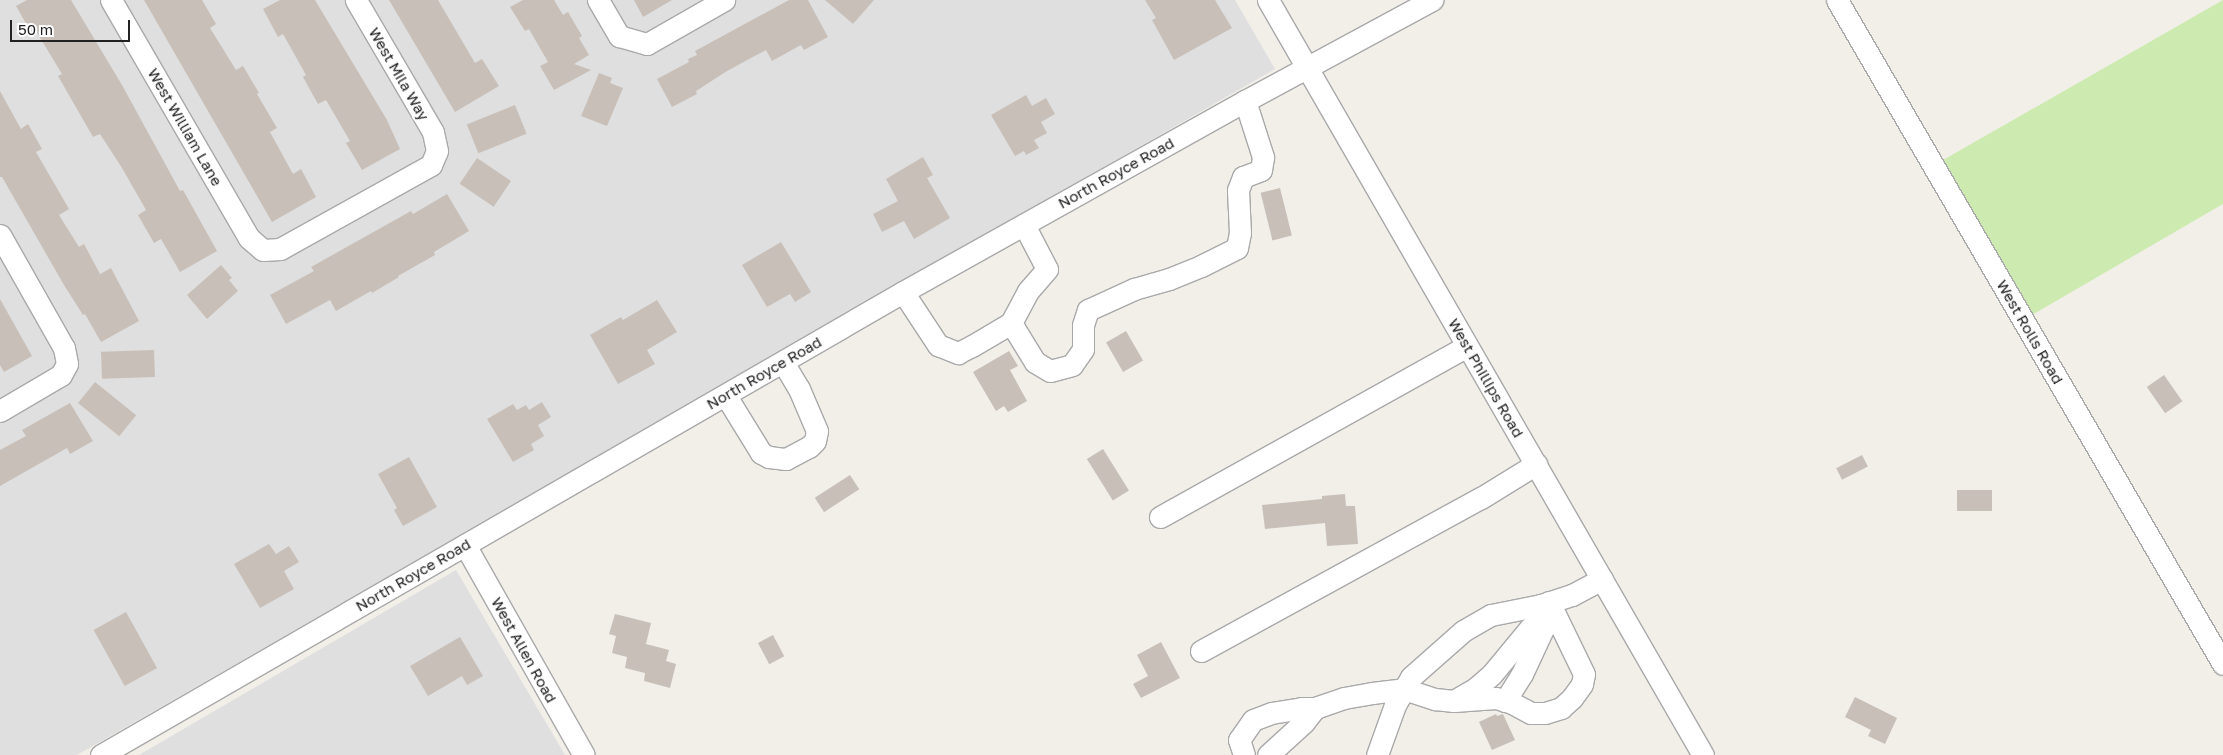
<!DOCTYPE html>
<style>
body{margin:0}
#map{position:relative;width:2223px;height:755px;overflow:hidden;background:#f2efe9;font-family:"Golos Text",sans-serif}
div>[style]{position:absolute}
.residential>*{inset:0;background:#e0dfdf}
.grass>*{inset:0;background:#cdebb0}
.building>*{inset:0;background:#c7bfb8;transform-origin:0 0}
.roads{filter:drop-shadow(1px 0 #a9a9a9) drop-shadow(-1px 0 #a9a9a9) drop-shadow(0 1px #a9a9a9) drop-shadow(0 -1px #a9a9a9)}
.minor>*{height:21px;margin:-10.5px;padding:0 10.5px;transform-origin:10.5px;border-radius:10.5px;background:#fff}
span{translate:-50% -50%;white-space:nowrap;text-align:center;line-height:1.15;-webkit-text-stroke:4px #fff;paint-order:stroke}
.street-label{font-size:15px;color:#222}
.scale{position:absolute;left:10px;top:20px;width:120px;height:22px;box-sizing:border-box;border:2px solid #222;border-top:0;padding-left:6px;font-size:15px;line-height:18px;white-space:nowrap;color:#222;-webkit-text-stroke:4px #fff;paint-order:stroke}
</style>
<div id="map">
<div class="residential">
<div style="clip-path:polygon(0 0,1235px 0,1275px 69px,77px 755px,0 755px)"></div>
<div style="clip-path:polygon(456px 570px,565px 755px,139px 755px)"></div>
</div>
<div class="grass">
<div style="clip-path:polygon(2223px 0,2223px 204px,2032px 315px,1943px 160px)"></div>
</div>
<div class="building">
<div style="clip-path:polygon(27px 0,71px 0,122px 85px,180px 191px,183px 190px,217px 251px,180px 272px,161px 239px,154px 243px,138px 215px,146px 210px,122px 168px,100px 134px,93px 137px,58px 76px,62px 74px,36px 31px,32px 34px,16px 6px)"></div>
<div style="clip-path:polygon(144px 0,202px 0,216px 24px,210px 28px,236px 70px,243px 66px,259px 93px,257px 94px,277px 128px,270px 132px,293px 174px,301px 169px,316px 197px,272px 222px)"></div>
<div style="clip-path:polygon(280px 0,315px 0,387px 120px,400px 149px,362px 170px,346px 143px,350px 141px,326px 100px,318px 104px,303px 77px,306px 75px,283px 34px,278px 37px,263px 9px)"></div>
<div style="clip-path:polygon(389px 0,438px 0,475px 63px,482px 59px,499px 86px,455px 112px)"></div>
<div style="clip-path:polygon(523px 0,554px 0,563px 15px,568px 12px,582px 36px,579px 38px,589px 55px,574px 64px,591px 70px,554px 90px,540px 66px,548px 62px,529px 29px,525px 31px,510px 7px)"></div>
<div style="clip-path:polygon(634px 0,672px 0,643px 17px)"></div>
<div style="clip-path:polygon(789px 0,808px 0,828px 37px,804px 50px,801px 45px,772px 61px,766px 50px,727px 71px,696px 91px,697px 94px,672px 107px,657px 79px,689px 62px,688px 59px,697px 55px,695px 51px)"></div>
<div style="clip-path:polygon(825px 0,874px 0,853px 24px)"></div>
<div style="clip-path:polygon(1145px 0,1215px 0,1232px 28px,1174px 60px,1152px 20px,1156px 18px)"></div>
<div style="clip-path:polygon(599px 73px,612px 78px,610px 83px,623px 88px,607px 126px,581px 116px)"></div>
<div style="clip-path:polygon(0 91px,21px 129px,28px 124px,42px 149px,36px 152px,69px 209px,59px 215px,79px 247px,84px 244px,100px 274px,111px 268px,139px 321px,101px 342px,85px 314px,83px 315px,64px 285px,2px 177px,0 177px)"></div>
<div style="clip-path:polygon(1026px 95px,1032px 106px,1046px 98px,1055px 114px,1041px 122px,1047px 133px,1034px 140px,1039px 148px,1026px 155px,1024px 151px,1015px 156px,991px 115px)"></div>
<div style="left:515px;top:105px;width:31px;height:52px;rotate:68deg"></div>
<div style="clip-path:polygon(923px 157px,933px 175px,927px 178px,950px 218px,914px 239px,904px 221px,882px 232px,873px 214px,898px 201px,886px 179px)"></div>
<div style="left:477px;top:158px;width:41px;height:31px;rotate:34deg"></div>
<div style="left:1280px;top:188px;width:49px;height:20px;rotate:76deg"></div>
<div style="clip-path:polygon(447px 194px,469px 231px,434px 252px,435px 255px,398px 276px,399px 277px,372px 293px,371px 291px,336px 311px,330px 300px,286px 324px,270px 295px,314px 271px,311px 267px,411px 211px,413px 214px)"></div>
<div style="clip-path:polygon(781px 242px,811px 292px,795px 302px,790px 294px,767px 307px,742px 265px)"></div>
<div style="clip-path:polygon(221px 265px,232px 278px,229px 280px,238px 291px,207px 319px,187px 295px)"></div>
<div style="clip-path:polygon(0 299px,32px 356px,4px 372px,0 365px)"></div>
<div style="clip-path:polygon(657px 300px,677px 332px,647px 350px,655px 364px,618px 384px,590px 335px,621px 317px,623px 320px)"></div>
<div style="left:1126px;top:331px;width:34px;height:23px;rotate:60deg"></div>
<div style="left:154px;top:350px;width:27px;height:53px;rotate:88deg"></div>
<div style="clip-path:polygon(1009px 351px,1018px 366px,1010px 370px,1027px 401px,1008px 412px,1004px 406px,996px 411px,973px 372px)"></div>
<div style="left:2164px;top:375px;width:32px;height:21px;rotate:55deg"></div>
<div style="left:95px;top:382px;width:53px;height:27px;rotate:39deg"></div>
<div style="clip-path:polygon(542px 402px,551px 417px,538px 425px,544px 436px,531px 444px,534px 450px,513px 462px,487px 419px,513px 404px,517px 410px,526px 405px,529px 410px)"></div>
<div style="clip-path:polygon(70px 403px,93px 441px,70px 454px,67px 448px,0 486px,0 450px,26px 436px,22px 430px)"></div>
<div style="left:1103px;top:449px;width:49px;height:19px;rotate:58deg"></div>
<div style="left:1862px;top:455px;width:13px;height:29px;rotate:63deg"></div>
<div style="clip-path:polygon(409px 457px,437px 507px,403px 526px,394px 510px,397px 508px,378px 474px)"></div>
<div style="left:850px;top:475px;width:17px;height:42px;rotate:57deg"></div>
<div style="left:1992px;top:490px;width:21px;height:35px;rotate:90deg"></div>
<div style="clip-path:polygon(1345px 494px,1346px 506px,1355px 506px,1358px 544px,1327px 546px,1325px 523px,1265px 529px,1262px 505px,1322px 499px,1322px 496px)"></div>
<div style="clip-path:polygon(269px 544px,276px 554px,289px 546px,299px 562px,284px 571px,294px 589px,260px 608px,234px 564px)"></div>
<div style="left:126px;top:612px;width:64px;height:37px;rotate:61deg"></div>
<div style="clip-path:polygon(615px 614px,651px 623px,646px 644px,669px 650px,666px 661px,676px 664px,670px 688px,644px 681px,645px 673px,625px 668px,627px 657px,612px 653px,616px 636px,609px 634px)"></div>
<div style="left:773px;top:635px;width:24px;height:17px;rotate:62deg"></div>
<div style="clip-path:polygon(460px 637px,483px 676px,467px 685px,462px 676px,428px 696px,410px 666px)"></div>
<div style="clip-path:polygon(1161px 642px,1180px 678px,1141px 698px,1133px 684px,1148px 676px,1137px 655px)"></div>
<div style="clip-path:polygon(1855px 697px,1897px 718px,1885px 744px,1868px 736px,1871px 730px,1845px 717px)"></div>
<div style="clip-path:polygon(1496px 714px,1497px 716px,1503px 714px,1515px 740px,1492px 750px,1479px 722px)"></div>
</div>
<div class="roads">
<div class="minor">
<div style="left:111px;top:0;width:275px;rotate:59.9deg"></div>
<div style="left:249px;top:238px;width:18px;rotate:41deg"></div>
<div style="left:263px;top:250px;width:17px;rotate:-3deg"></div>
<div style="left:280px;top:249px;width:173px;rotate:-29.1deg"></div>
<div style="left:431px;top:165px;width:15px;rotate:-67deg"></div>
<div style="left:437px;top:151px;width:19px;rotate:-102deg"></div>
<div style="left:433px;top:132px;width:153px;rotate:-120.3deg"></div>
<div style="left:598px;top:0;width:42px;rotate:59.7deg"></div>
<div style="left:619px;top:36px;width:29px;rotate:16deg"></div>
<div style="left:647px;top:44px;width:89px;rotate:-29.7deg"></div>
<div style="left:1268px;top:0;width:871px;rotate:60.05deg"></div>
<div style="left:1837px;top:0;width:768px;rotate:59.83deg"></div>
<div style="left:0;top:235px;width:130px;rotate:60.5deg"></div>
<div style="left:64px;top:348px;width:16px;rotate:79deg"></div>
<div style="left:67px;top:364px;width:13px;rotate:119deg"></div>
<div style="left:61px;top:375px;width:71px;rotate:149.5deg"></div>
<div style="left:903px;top:292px;width:64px;rotate:56.6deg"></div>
<div style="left:938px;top:345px;width:22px;rotate:22deg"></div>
<div style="left:958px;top:353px;width:16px;rotate:-27deg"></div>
<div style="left:972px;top:346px;width:45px;rotate:-30.5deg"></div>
<div style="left:1011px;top:323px;width:36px;rotate:-62deg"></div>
<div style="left:1028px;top:291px;width:29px;rotate:-49deg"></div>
<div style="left:1047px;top:269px;width:50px;rotate:-117.6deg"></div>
<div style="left:1011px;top:323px;width:46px;rotate:58.4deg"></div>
<div style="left:1035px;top:362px;width:17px;rotate:31deg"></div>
<div style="left:1050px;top:371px;width:23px;rotate:-15deg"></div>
<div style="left:1072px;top:365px;width:19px;rotate:-55deg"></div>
<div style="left:1083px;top:349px;width:24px;rotate:-90deg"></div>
<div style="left:1083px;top:325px;width:16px;rotate:-72deg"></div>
<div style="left:1088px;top:310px;width:51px;rotate:-24.5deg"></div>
<div style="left:1134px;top:289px;width:36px;rotate:-16deg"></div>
<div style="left:1169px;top:279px;width:35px;rotate:-22deg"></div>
<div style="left:1201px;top:266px;width:40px;rotate:-26.6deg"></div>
<div style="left:1237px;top:248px;width:15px;rotate:-79deg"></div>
<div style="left:1240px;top:233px;width:43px;rotate:-92.7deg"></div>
<div style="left:1238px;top:190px;width:14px;rotate:-69deg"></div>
<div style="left:1243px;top:177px;width:19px;rotate:-21deg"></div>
<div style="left:1261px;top:170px;width:13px;rotate:-81deg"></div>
<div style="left:1263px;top:157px;width:59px;rotate:-107.8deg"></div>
<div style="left:726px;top:396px;width:67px;rotate:58.4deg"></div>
<div style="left:761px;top:453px;width:9px;rotate:27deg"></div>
<div style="left:769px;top:457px;width:17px;rotate:7deg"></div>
<div style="left:786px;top:459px;width:26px;rotate:-28deg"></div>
<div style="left:809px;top:447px;width:8px;rotate:-45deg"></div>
<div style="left:815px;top:441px;width:10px;rotate:-79deg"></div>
<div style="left:817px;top:431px;width:46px;rotate:-113.2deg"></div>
<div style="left:799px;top:389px;width:31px;rotate:-121deg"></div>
<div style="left:1160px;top:517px;width:351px;rotate:-29.1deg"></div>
<div style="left:465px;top:545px;width:241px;rotate:60.5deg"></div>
<div style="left:1201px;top:651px;width:319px;rotate:-28.7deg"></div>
<div style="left:1481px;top:498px;width:65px;rotate:-31.7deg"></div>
<div style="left:1457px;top:699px;width:22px;rotate:-30deg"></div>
<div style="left:1476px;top:688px;width:21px;rotate:-41deg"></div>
<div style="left:1492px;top:674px;width:60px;rotate:-50.4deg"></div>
<div style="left:1530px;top:628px;width:14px;rotate:-36deg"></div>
<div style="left:1541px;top:620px;width:15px;rotate:-90deg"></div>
<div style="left:1505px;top:701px;width:32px;rotate:-58deg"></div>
<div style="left:1522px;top:674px;width:50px;rotate:-65deg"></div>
<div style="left:1543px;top:629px;width:9px;rotate:-103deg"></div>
<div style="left:1541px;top:620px;width:4px;rotate:34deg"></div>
<div style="left:101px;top:755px;width:926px;rotate:-30deg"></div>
<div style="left:903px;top:292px;width:392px;rotate:-29.2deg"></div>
<div style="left:1245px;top:101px;width:213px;rotate:-28.4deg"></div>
<div style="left:1244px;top:755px;width:16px;rotate:-108deg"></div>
<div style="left:1239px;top:740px;width:24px;rotate:-55deg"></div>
<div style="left:1253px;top:720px;width:19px;rotate:-21deg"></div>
<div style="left:1271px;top:713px;width:30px;rotate:-9deg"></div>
<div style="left:1301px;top:708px;width:14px"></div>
<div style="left:1315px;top:708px;width:31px;rotate:-19deg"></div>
<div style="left:1344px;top:698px;width:28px;rotate:-10deg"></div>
<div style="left:1372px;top:693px;width:32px;rotate:-7deg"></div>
<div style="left:1404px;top:689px;width:33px;rotate:18deg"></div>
<div style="left:1435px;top:699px;width:19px;rotate:6deg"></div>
<div style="left:1454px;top:701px;width:42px;rotate:-4.1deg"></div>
<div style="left:1496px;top:698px;width:17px;rotate:17deg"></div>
<div style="left:1512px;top:703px;width:21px;rotate:28deg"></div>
<div style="left:1531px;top:713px;width:14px"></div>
<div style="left:1545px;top:713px;width:17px;rotate:-17deg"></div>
<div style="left:1561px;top:708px;width:15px;rotate:-42deg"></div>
<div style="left:1572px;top:698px;width:17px;rotate:-54deg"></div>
<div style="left:1582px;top:684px;width:10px;rotate:-79deg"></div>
<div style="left:1584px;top:674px;width:80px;rotate:-115.9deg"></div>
<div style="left:1268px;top:755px;width:49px;rotate:-42.5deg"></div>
<div style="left:1304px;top:722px;width:18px;rotate:-52deg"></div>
<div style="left:1377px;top:755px;width:53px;rotate:-70.2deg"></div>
<div style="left:1395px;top:705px;width:32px;rotate:-60deg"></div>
<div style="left:1411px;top:677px;width:69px;rotate:-41.5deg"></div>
<div style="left:1463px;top:631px;width:32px;rotate:-30deg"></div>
<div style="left:1491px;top:615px;width:51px;rotate:-11.3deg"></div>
<div style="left:1541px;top:605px;width:33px;rotate:-18deg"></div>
<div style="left:1572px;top:595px;width:34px;rotate:-28deg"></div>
</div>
</div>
<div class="street-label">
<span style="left:399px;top:74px;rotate:60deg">West Mila Way</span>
<span style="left:185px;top:127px;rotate:60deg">West William Lane</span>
<span style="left:1116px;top:173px;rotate:-29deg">North Royce Road</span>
<span style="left:2030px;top:332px;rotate:60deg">West Rolls Road</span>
<span style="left:764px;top:373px;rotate:-30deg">North Royce Road</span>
<span style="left:1486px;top:378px;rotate:60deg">West Phillips Road</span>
<span style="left:413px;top:575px;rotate:-30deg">North Royce Road</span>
<span style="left:524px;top:650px;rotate:61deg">West Allen Road</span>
</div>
<div class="scale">50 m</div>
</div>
